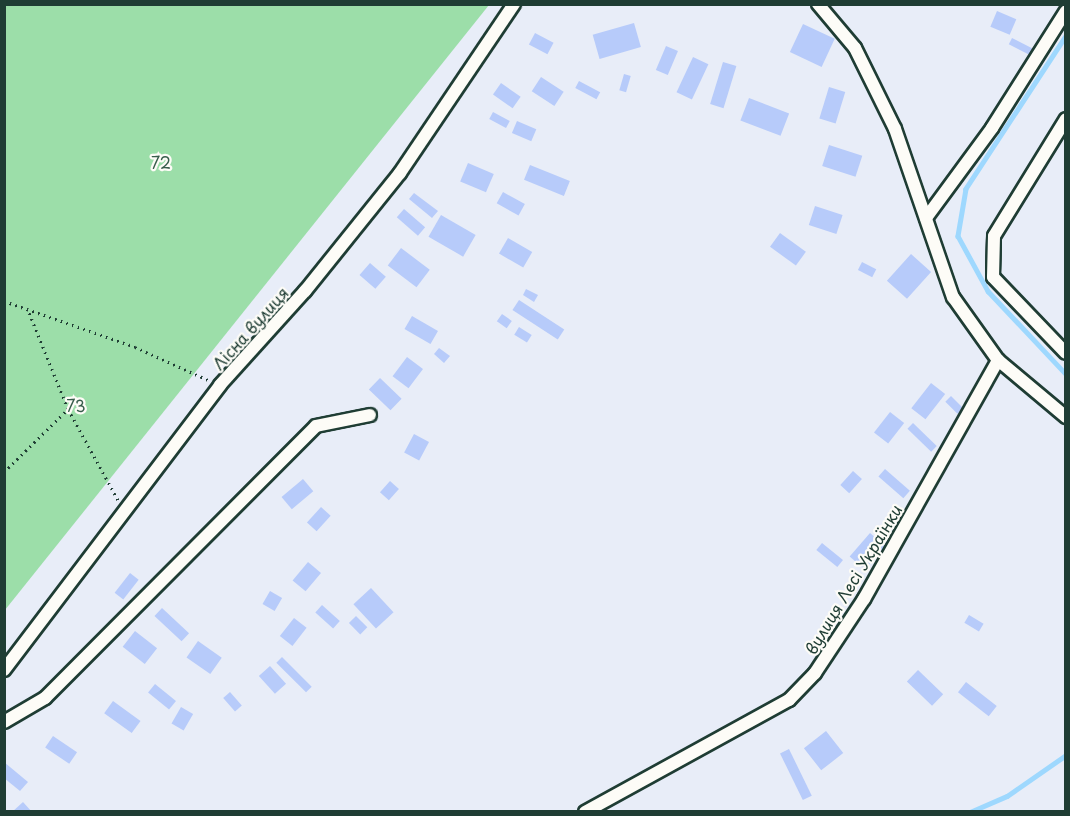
<!DOCTYPE html>
<meta charset="utf-8">
<style>
body{margin:0}
#map{position:relative;width:1070px;height:816px;overflow:hidden;background:#e8edf8;font-family:"Playpen Sans",sans-serif}
div>[style]{position:absolute}
.green>*{inset:0;background:#9cdea9}
.stream>*{height:4.5px;margin:-2.25px;padding:0 2.25px;transform-origin:2.25px;border-radius:2.25px;background:#9ed8fe}
.building>*{inset:0;background:#b7cbfa;transform-origin:0 0}
.path>*{height:3px;margin-top:-1.5px;transform-origin:0;background:repeating-linear-gradient(90deg,#1f3d34 0 1.5px,transparent 0 6px)}
.roads{filter:drop-shadow(2px 0 #1f3d34) drop-shadow(-2px 0 #1f3d34) drop-shadow(0 2px #1f3d34) drop-shadow(0 -2px #1f3d34)}
.minor>*{height:12px;margin:-6px;padding:0 6px;transform-origin:6px;border-radius:6px;background:#fdfcf7}
span{translate:-50% -50%;white-space:nowrap;text-align:center;line-height:1.15;-webkit-text-stroke:4.5px #fdfcf7;paint-order:stroke}
.park-label{font-size:16px;color:#385d4b}
.street-label{font-size:16px;color:#1f3d34}
.frame{position:absolute;inset:0;border:6px solid #1f3d34;pointer-events:none}
</style>
<div id="map">
<div class="green">
<div style="clip-path:polygon(5px 4px,489px 5px,5px 610px,4px 5px)"></div>
</div>
<div class="stream">
<div style="left:1066px;top:36px;width:183px;rotate:123.2deg"></div>
<div style="left:966px;top:189px;width:48px;rotate:99.7deg"></div>
<div style="left:958px;top:236px;width:63px;rotate:61.4deg"></div>
<div style="left:988px;top:291px;width:114px;rotate:46.8deg"></div>
<div style="left:970px;top:812px;width:40px;rotate:-23.4deg"></div>
<div style="left:1007px;top:796px;width:72px;rotate:-34.8deg"></div>
</div>
<div class="building">
<div style="left:997px;top:11px;width:21px;height:17px;rotate:23deg"></div>
<div style="left:634px;top:23px;width:25px;height:43px;rotate:74deg"></div>
<div style="left:803px;top:24px;width:35px;height:31px;rotate:25deg"></div>
<div style="left:535px;top:33px;width:21px;height:13px;rotate:28deg"></div>
<div style="left:1012px;top:38px;width:28px;height:7px;rotate:27deg"></div>
<div style="left:666px;top:46px;width:13px;height:26px;rotate:23deg"></div>
<div style="left:693px;top:57px;width:17px;height:39px;rotate:25deg"></div>
<div style="left:723px;top:62px;width:14px;height:44px;rotate:17deg"></div>
<div style="left:624px;top:74px;width:7px;height:17px;rotate:16deg"></div>
<div style="left:541px;top:77px;width:27px;height:17px;rotate:33deg"></div>
<div style="left:579px;top:81px;width:24px;height:8px;rotate:28deg"></div>
<div style="left:501px;top:83px;width:24px;height:14px;rotate:35deg"></div>
<div style="left:829px;top:87px;width:17px;height:33px;rotate:17deg"></div>
<div style="left:749px;top:98px;width:43px;height:24px;rotate:21deg"></div>
<div style="left:493px;top:112px;width:19px;height:8px;rotate:28deg"></div>
<div style="left:517px;top:121px;width:21px;height:13px;rotate:23deg"></div>
<div style="left:829px;top:145px;width:35px;height:22px;rotate:18deg"></div>
<div style="left:468px;top:163px;width:28px;height:20px;rotate:23deg"></div>
<div style="left:530px;top:165px;width:43px;height:16px;rotate:22deg"></div>
<div style="left:503px;top:192px;width:25px;height:13px;rotate:29deg"></div>
<div style="clip-path:polygon(414px 193px,438px 211px,432px 218px,409px 199px)"></div>
<div style="left:815px;top:206px;width:29px;height:20px;rotate:18deg"></div>
<div style="left:404px;top:209px;width:28px;height:11px;rotate:41deg"></div>
<div style="left:441px;top:215px;width:40px;height:25px;rotate:30deg"></div>
<div style="left:780px;top:233px;width:32px;height:17px;rotate:36deg"></div>
<div style="left:508px;top:238px;width:28px;height:18px;rotate:30deg"></div>
<div style="left:401px;top:248px;width:36px;height:22px;rotate:37deg"></div>
<div style="left:911px;top:254px;width:27px;height:36px;rotate:42deg"></div>
<div style="left:862px;top:262px;width:16px;height:9px;rotate:27deg"></div>
<div style="left:370px;top:263px;width:21px;height:16px;rotate:41deg"></div>
<div style="clip-path:polygon(526px 289px,538px 295px,534px 302px,523px 295px)"></div>
<div style="left:519px;top:300px;width:54px;height:12px;rotate:33deg"></div>
<div style="left:502px;top:314px;width:12px;height:9px;rotate:35deg"></div>
<div style="left:412px;top:316px;width:30px;height:15px;rotate:30deg"></div>
<div style="left:519px;top:327px;width:15px;height:9px;rotate:32deg"></div>
<div style="clip-path:polygon(439px 348px,450px 356px,444px 363px,434px 354px)"></div>
<div style="left:407px;top:357px;width:20px;height:24px;rotate:37deg"></div>
<div style="left:380px;top:378px;width:30px;height:16px;rotate:44deg"></div>
<div style="left:931px;top:383px;width:18px;height:32px;rotate:38deg"></div>
<div style="left:951px;top:396px;width:17px;height:8px;rotate:45deg"></div>
<div style="left:890px;top:412px;width:18px;height:26px;rotate:38deg"></div>
<div style="left:913px;top:423px;width:33px;height:8px;rotate:44deg"></div>
<div style="left:414px;top:434px;width:17px;height:21px;rotate:28deg"></div>
<div style="left:885px;top:469px;width:33px;height:10px;rotate:41deg"></div>
<div style="left:853px;top:471px;width:12px;height:19px;rotate:42deg"></div>
<div style="left:303px;top:479px;width:16px;height:28px;rotate:50deg"></div>
<div style="left:390px;top:481px;width:12px;height:15px;rotate:42deg"></div>
<div style="left:321px;top:507px;width:13px;height:21px;rotate:42deg"></div>
<div style="left:870px;top:533px;width:20px;height:31px;rotate:41deg"></div>
<div style="left:822px;top:543px;width:27px;height:9px;rotate:39deg"></div>
<div style="left:308px;top:562px;width:17px;height:24px;rotate:40deg"></div>
<div style="left:130px;top:573px;width:11px;height:25px;rotate:38deg"></div>
<div style="left:371px;top:588px;width:33px;height:24px;rotate:47deg"></div>
<div style="left:270px;top:591px;width:14px;height:15px;rotate:30deg"></div>
<div style="left:322px;top:605px;width:24px;height:10px;rotate:42deg"></div>
<div style="left:162px;top:608px;width:37px;height:11px;rotate:43deg"></div>
<div style="left:969px;top:615px;width:17px;height:9px;rotate:31deg"></div>
<div style="left:356px;top:616px;width:16px;height:10px;rotate:45deg"></div>
<div style="left:294px;top:618px;width:16px;height:23px;rotate:38deg"></div>
<div style="left:135px;top:631px;width:28px;height:20px;rotate:38deg"></div>
<div style="left:198px;top:641px;width:29px;height:20px;rotate:35deg"></div>
<div style="left:282px;top:657px;width:42px;height:8px;rotate:45deg"></div>
<div style="left:270px;top:666px;width:24px;height:15px;rotate:48deg"></div>
<div style="left:918px;top:670px;width:35px;height:16px;rotate:44deg"></div>
<div style="left:966px;top:682px;width:39px;height:13px;rotate:38deg"></div>
<div style="left:155px;top:684px;width:27px;height:11px;rotate:39deg"></div>
<div style="left:230px;top:692px;width:18px;height:9px;rotate:49deg"></div>
<div style="left:113px;top:701px;width:34px;height:15px;rotate:36deg"></div>
<div style="left:181px;top:707px;width:14px;height:19px;rotate:30deg"></div>
<div style="left:826px;top:731px;width:28px;height:28px;rotate:52deg"></div>
<div style="left:53px;top:736px;width:29px;height:14px;rotate:34deg"></div>
<div style="left:789px;top:749px;width:52px;height:10px;rotate:64deg"></div>
<div style="clip-path:polygon(4px 762px,28px 782px,20px 791px,4px 778px)"></div>
<div style="clip-path:polygon(23px 802px,32px 812px,12px 812px)"></div>
</div>
<div class="path">
<div style="left:4px;top:301px;width:139px;rotate:19.3deg"></div>
<div style="left:135px;top:347px;width:80px;rotate:24.3deg"></div>
<div style="left:68px;top:409px;width:104px;rotate:61.2deg"></div>
<div style="left:4px;top:472px;width:90px;rotate:-44.5deg"></div>
<div style="left:68px;top:409px;width:107px;rotate:-112deg"></div>
</div>
<div class="roads">
<div class="minor">
<div style="left:818px;top:4px;width:57px;rotate:49.9deg"></div>
<div style="left:855px;top:48px;width:90px;rotate:63.7deg"></div>
<div style="left:895px;top:129px;width:178px;rotate:71deg"></div>
<div style="left:953px;top:297px;width:77px;rotate:54.5deg"></div>
<div style="left:998px;top:360px;width:89px;rotate:40deg"></div>
<div style="left:1066px;top:119px;width:137px;rotate:121.6deg"></div>
<div style="left:994px;top:236px;width:41px;rotate:91.4deg"></div>
<div style="left:993px;top:277px;width:105px;rotate:46.2deg"></div>
<div style="left:926px;top:218px;width:112px;rotate:-53.7deg"></div>
<div style="left:992px;top:128px;width:138px;rotate:-57.7deg"></div>
<div style="left:4px;top:670px;width:358px;rotate:-52.8deg"></div>
<div style="left:220px;top:385px;width:127px;rotate:-47.9deg"></div>
<div style="left:305px;top:291px;width:151px;rotate:-51.2deg"></div>
<div style="left:400px;top:173px;width:204px;rotate:-56deg"></div>
<div style="left:4px;top:722px;width:48px;rotate:-30.3deg"></div>
<div style="left:45px;top:698px;width:384px;rotate:-45.1deg"></div>
<div style="left:316px;top:426px;width:55px;rotate:-11.5deg"></div>
<div style="left:585px;top:812px;width:233px;rotate:-28.8deg"></div>
<div style="left:789px;top:700px;width:37px;rotate:-46deg"></div>
<div style="left:815px;top:673px;width:89px;rotate:-56.5deg"></div>
<div style="left:864px;top:599px;width:274px;rotate:-60.7deg"></div>
</div>
</div>
<div class="park-label">
<span style="left:161px;top:162px">72</span>
<span style="left:76px;top:405px">73</span>
</div>
<div class="street-label">
<span style="left:250px;top:328px;rotate:-48deg">Лісна вулиця</span>
<span style="left:853px;top:579px;rotate:-59deg">вулиця Лесі Українки</span>
</div>
<div class="frame"></div>
</div>
